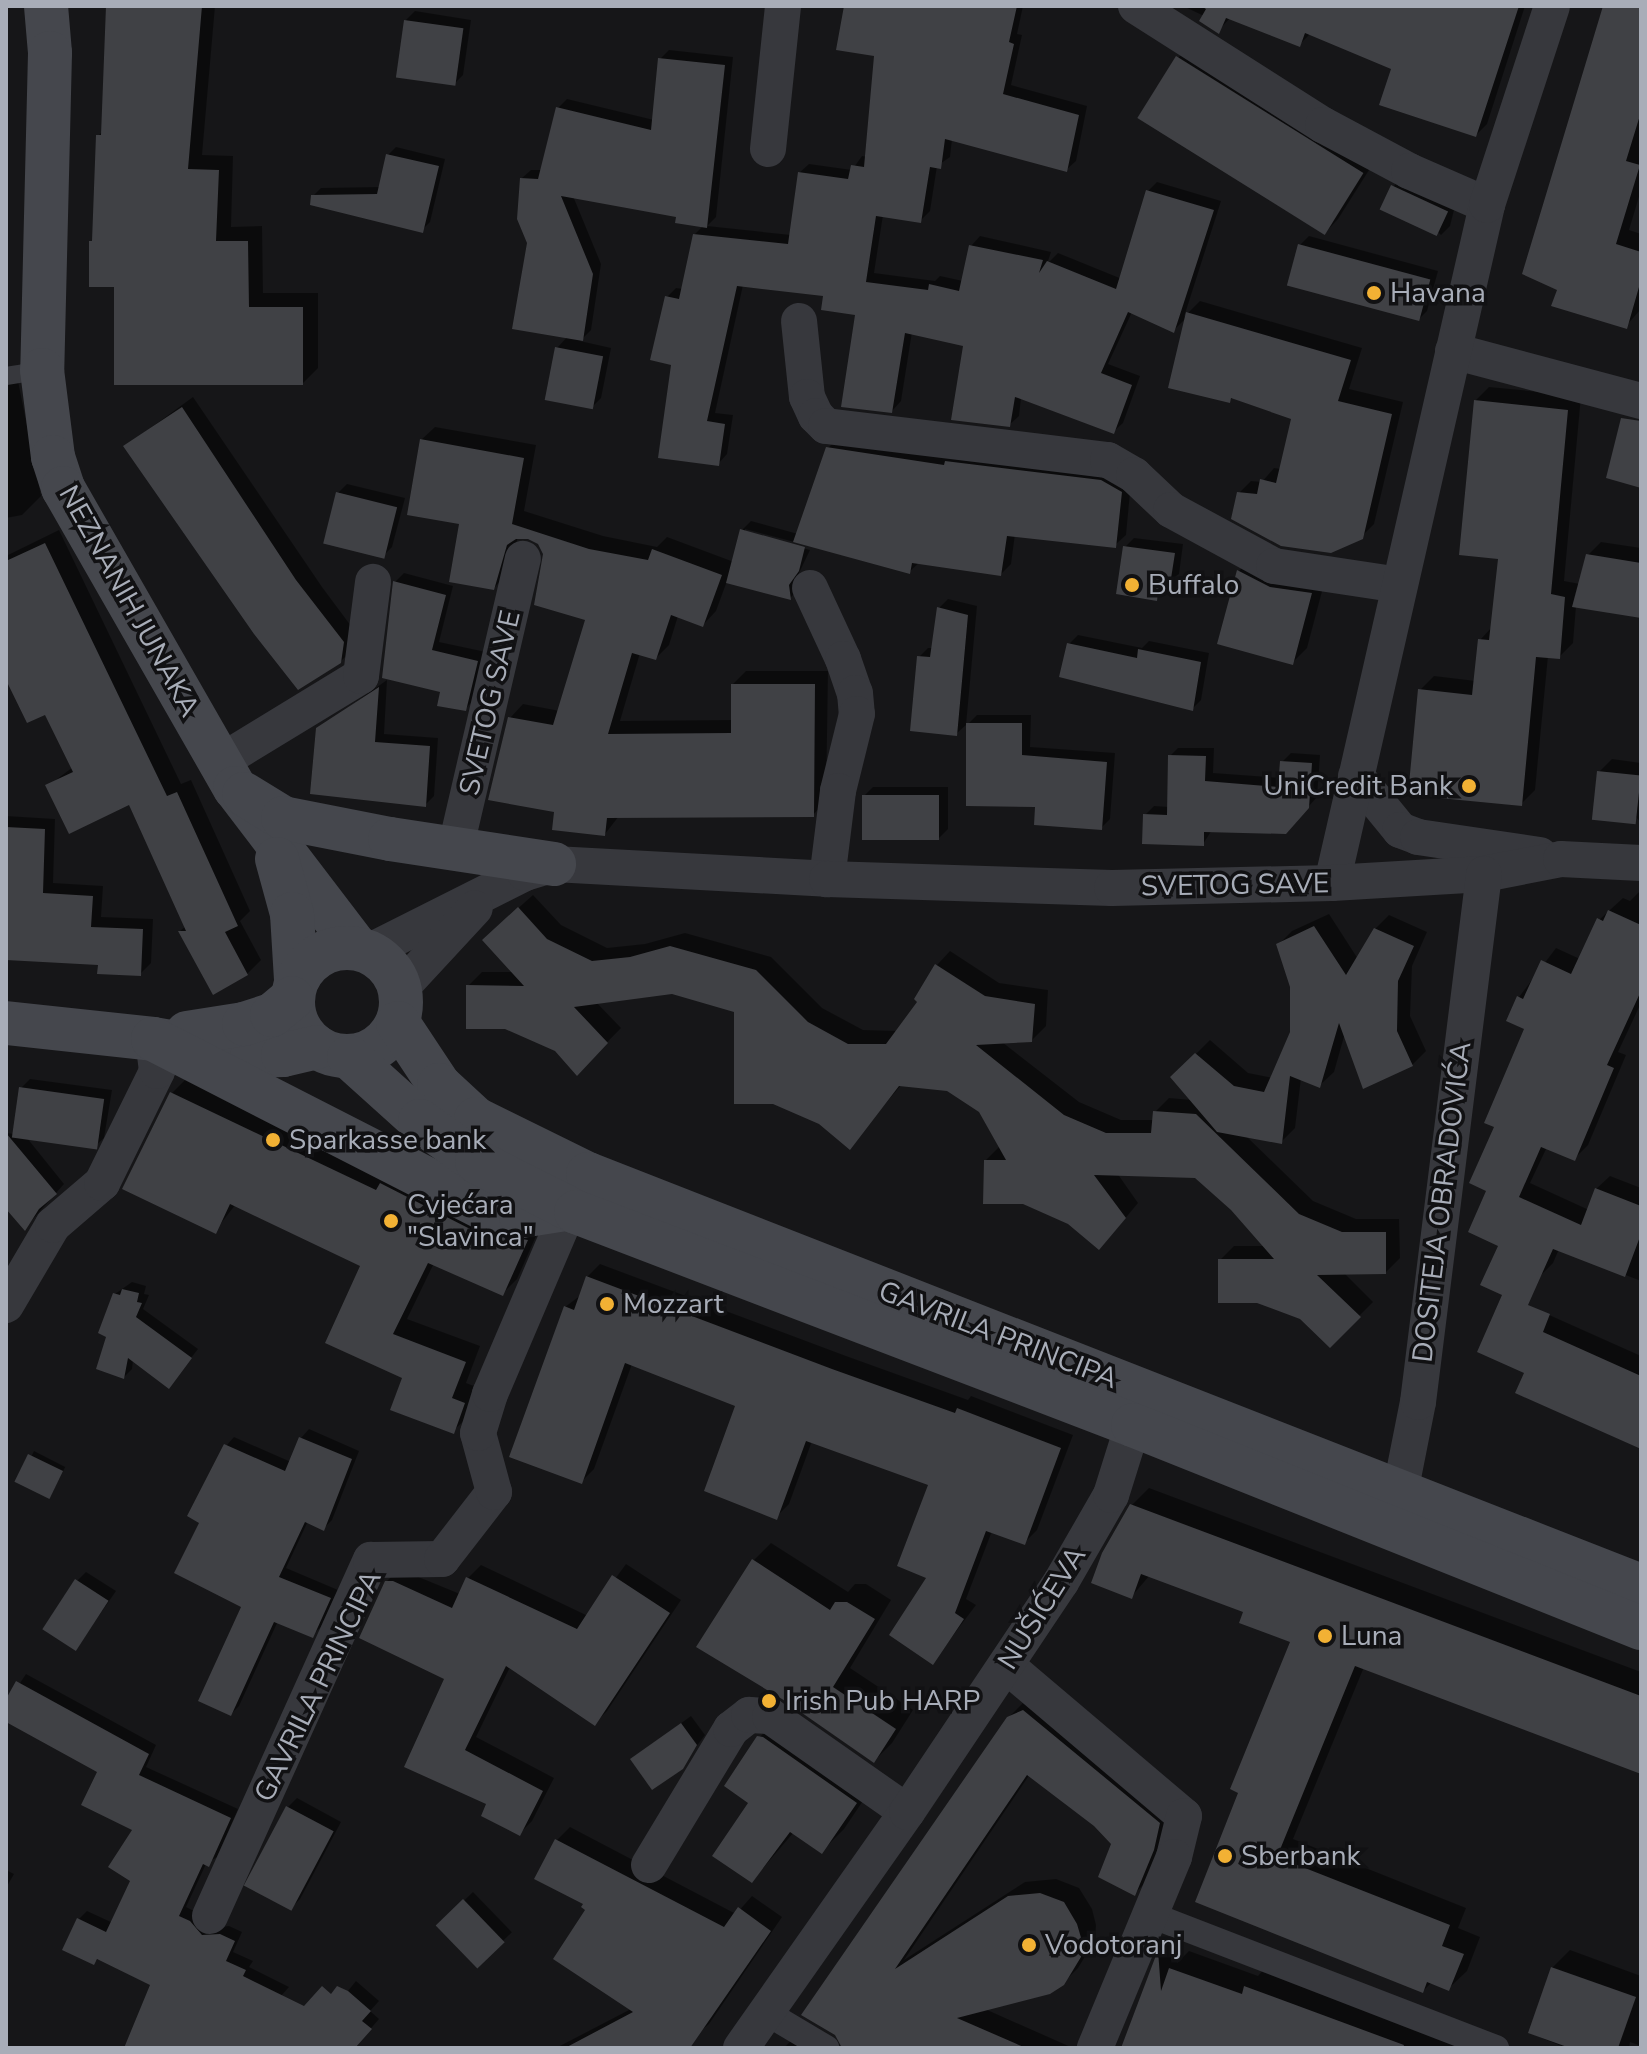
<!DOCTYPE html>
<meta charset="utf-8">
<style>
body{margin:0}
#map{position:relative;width:1647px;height:2054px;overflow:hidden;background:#161618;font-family:"Nunito Sans",sans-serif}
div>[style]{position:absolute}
.shadow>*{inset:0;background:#0007;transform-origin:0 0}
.building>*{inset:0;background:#404145;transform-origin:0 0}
.service>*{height:18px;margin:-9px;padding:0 9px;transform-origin:9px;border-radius:9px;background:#37383d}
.pedestrian>*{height:26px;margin:-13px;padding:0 13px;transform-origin:13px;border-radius:13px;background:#37383d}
.minor>*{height:36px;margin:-18px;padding:0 18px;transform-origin:18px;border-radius:18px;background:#37383d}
.secondary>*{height:44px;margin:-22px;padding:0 22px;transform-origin:22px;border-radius:22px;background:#45474d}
.secondary>.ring{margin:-22px;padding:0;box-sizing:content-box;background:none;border:44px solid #45474d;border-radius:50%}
.dots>*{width:22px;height:22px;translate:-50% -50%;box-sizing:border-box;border:4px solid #111113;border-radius:50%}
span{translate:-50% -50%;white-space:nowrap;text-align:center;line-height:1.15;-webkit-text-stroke:7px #111113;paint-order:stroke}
.poi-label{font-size:28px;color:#a8adb8}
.left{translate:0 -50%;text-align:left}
.right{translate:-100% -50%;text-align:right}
.street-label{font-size:28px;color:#a8adb8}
.frame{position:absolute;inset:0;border:8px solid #a8adb8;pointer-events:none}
</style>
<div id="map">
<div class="shadow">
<div style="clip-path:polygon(108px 6px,215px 6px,202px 155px,233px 156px,231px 227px,262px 226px,263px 293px,318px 293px,318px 368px,303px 383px,116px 285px,91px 242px,94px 239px,98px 136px,103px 131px)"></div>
<div style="clip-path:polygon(846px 6px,1023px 6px,1017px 34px,1022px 35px,1011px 85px,1087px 106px,1076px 161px,1066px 170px,952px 139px,950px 157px,937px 166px,930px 211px,920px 221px,883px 215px,874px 273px,935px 281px,940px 276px,963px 281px,971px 246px,980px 236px,1051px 252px,1047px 264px,1058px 253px,1122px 279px,1148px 191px,1157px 182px,1221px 201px,1184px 317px,1200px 301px,1362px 348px,1349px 389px,1403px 402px,1374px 524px,1361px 537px,1239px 493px,1251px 481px,1262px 482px,1274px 468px,1281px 469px,1293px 418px,1234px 396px,1229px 401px,1187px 317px,1174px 330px,1132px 312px,1108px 364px,1140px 376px,1123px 423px,1113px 432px,1021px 398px,1019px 416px,1009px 425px,965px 345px,912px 332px,901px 401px,892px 411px,857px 313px,825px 294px,743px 285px,715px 413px,733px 415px,727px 454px,718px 464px,673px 363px,667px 297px,676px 288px,683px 289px,694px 235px,704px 225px,678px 215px,573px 196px,601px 264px,591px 330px,580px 341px,611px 348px,601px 398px,592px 407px,557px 348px,568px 336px,529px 243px,522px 178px,531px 170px,543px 170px,558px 108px,567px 99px,654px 120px,660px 59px,669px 50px,733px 57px,716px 217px,707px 226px,791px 235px,799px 173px,809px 164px,852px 170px,862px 156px,867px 157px,876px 55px)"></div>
<div style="clip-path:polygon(1183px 6px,1525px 6px,1487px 124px,1476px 135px,1393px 68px,1311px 33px,1299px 45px,1231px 17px,1218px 31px,1204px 16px)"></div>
<div style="clip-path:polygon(1605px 6px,1641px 6px,1641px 190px,1629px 230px,1641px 234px,1641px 309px,1626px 326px,1560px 288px)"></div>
<div style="clip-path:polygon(415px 11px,471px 20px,463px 75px,454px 84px,406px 20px)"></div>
<div style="clip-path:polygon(1192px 44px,1376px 159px,1338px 219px,1325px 233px,1178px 58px)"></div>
<div style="clip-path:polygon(396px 147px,445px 159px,430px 222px,422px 230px,313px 196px,321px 188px,380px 187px,388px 155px)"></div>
<div style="clip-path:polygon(1402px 177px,1456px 202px,1450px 226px,1441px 235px,1393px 187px)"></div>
<div style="clip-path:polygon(1309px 236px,1438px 271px,1427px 311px,1418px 320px,1300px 245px)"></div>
<div style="clip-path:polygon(17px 376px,41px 496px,22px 515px,6px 518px,6px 378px)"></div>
<div style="clip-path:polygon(1489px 387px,1581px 396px,1564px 581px,1580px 584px,1588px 555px,1601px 542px,1641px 548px,1641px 616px,1576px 606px,1573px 643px,1559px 657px,1548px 656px,1535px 790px,1521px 804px,1420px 690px,1434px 676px,1476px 681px,1480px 640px,1492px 627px,1500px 557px,1475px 401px)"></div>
<div style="clip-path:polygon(193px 397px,322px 587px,354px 630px,352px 650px,340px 662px,126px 446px)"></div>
<div style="clip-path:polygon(435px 427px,536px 445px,524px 511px,603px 536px,657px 547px,667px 537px,734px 562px,742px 530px,751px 521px,798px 534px,828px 448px,839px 437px,1131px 482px,1126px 535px,1115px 545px,1015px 534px,1011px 564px,1001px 574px,920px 562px,909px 572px,745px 529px,745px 533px,810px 550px,798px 575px,799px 589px,790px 598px,727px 581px,716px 611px,703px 625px,678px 616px,669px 645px,656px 658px,640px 653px,620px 721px,733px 720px,733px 684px,746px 671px,828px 671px,826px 801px,813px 815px,619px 816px,605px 834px,557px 810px,510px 718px,523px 704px,560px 711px,588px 619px,539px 543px,529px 537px,518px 537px,507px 574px,494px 588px,421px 440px)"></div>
<div style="clip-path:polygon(347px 484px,405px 498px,392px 547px,383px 556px,338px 493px)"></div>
<div style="clip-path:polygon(59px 530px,181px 784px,191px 780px,250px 911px,240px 921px,261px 960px,247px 974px,180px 931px,186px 926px,130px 802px,48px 786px,73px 767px,46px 712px,6px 675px,6px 556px)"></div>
<div style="clip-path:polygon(1134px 538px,1183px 544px,1179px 574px,1166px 583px,1156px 599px,1125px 547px)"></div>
<div style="clip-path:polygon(1252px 557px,1325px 580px,1307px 648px,1293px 662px,1219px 643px,1239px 571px)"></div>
<div style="clip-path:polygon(404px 573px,453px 586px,439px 642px,486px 652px,474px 700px,465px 709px,442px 691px,395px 582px)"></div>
<div style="clip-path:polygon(948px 599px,977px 606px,966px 725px,956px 734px,919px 657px,928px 648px,933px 648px,939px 608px)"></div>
<div style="clip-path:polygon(1078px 635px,1142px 648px,1149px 641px,1209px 653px,1201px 700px,1192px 709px,1069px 644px)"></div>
<div style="clip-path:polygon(387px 680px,384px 734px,438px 738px,434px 796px,425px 805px,318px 729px)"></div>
<div style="clip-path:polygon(977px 715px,1031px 715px,1030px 747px,1115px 753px,1110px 819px,1101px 828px,968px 724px)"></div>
<div style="clip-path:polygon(1178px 748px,1214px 748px,1213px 773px,1281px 778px,1282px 762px,1291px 753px,1320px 755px,1317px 797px,1294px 823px,1212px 830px,1203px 844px,1145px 815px,1154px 806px,1169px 807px,1170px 756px)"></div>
<div style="clip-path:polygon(1612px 759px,1641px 763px,1641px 823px,1599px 772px)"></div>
<div style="clip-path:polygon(873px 787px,948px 787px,948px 829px,939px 838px,864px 796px)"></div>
<div style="clip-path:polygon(6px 816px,55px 819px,53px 883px,103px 886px,101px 917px,153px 919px,151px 963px,140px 974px,100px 963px,6px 958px)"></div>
<div style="clip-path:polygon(1641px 890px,1641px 1003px,1618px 1052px,1626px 1055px,1588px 1145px,1574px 1159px,1547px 1147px,1530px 1183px,1589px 1210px,1596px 1189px,1610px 1176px,1641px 1188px,1641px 1281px,1559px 1249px,1553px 1263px,1540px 1276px,1501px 1245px,1489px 1190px,1497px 1126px,1526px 1028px,1519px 997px,1556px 948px,1580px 959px,1599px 920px,1623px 898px,1630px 901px)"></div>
<div style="clip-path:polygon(533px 895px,561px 925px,607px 948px,645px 944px,685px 933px,771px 957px,822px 1008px,863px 1030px,898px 1031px,920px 1001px,937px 965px,950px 951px,999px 983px,1048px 990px,1046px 1026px,1032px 1040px,1002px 1042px,1079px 1102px,1121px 1120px,1154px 1120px,1155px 1112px,1169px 1098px,1192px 1100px,1173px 1077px,1210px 1040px,1248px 1073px,1273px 1078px,1292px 1032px,1292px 987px,1278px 945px,1292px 931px,1329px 914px,1358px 959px,1375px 929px,1389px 915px,1427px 932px,1412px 966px,1410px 1016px,1426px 1051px,1412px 1065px,1345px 1033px,1334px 1072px,1320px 1085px,1301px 1078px,1295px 1128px,1281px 1142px,1246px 1136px,1313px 1201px,1356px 1219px,1399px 1219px,1400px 1258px,1386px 1272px,1343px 1272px,1373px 1302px,1330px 1345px,1302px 1318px,1220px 1260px,1234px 1246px,1265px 1246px,1233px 1208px,1195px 1176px,1117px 1173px,1138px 1203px,1113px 1233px,986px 1160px,1000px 1146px,980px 1110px,948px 1089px,902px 1084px,849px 1147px,736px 1011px,672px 991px,596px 1002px,621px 1028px,577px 1073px,557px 1049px,468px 986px,482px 972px,514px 972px,498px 926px)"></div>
<div style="clip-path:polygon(187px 1078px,541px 1225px,517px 1279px,502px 1294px,434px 1263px,407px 1319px,480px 1346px,466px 1383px,479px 1388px,469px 1416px,453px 1431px,404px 1377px,363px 1265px,236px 1204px,215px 1231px,172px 1093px)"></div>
<div style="clip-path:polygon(30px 1079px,112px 1090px,104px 1138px,94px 1147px,27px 1138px,64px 1184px,25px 1228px,6px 1205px,6px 1133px,15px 1134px,21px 1088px)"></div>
<div style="clip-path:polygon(600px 1264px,846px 1356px,968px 1400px,971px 1396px,1073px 1435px,1037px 1530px,1024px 1543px,992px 1531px,966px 1599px,976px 1605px,933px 1662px,931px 1484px,812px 1441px,789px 1504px,776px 1517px,737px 1405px,632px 1364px,594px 1469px,581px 1482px,565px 1307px,581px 1295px,587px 1277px)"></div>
<div style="clip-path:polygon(132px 1282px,146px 1286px,144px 1294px,149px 1295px,143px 1309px,198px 1349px,169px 1386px,133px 1360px,132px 1369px,124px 1377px,109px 1336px,115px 1294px)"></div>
<div style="clip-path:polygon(1511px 1298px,1641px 1356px,1641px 1447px,1527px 1372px)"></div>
<div style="clip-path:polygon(309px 1429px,359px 1451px,332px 1520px,324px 1528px,308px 1521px,286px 1568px,338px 1590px,321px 1627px,312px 1635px,278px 1621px,239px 1706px,231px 1714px,244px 1606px,202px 1522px,226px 1446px,234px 1437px,291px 1462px,301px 1438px)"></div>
<div style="left:34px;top:1451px;width:35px;height:34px;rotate:27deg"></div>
<div style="clip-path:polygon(1149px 1488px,1641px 1672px,1641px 1771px,1364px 1667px,1293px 1839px,1466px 1908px,1458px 1928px,1480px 1937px,1467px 1971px,1449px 1988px,1432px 1982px,1423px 1991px,1198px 1901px,1241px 1791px,1292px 1641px,1246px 1611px,1150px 1575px,1132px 1596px,1131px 1506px)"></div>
<div style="clip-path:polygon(771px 1543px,848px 1592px,855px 1584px,866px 1584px,891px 1600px,850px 1668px,913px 1710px,892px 1743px,874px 1761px,753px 1561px)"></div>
<div style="clip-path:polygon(626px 1564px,681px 1600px,607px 1711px,595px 1723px,510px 1667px,476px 1737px,554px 1778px,532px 1821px,519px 1834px,489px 1804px,407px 1766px,446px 1678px,386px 1582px,399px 1569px,460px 1594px,468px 1578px,481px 1565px,588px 1616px)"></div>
<div style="clip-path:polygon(86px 1572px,116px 1591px,76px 1649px,77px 1581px)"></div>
<div style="clip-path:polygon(26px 1674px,156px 1745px,146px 1767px,238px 1809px,217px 1857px,206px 1864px,186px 1907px,198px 1913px,211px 1928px,229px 1926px,242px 1932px,233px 1952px,253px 1961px,249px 1967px,289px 1987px,235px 2048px,126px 2048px,153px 1984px,99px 1958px,94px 1963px,79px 1919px,87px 1911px,113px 1923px,132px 1880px,135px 1829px,100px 1771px,6px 1719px,6px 1704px)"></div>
<div style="clip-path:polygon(1024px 1702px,1174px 1808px,1150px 1878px,1135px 1893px,1113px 1844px,1095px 1824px,1030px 1774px,904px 1960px,1025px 1882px,1056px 1879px,1079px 1888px,1092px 1909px,1096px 1925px,1095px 1940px,1078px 1968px,1062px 1984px,985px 2009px,1073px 2048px,841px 2048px,842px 2038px,1008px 1718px)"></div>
<div style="clip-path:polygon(781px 1715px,877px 1780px,844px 1829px,822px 1851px,794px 1832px,752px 1881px,751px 1802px,759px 1738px)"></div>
<div style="clip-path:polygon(691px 1716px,705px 1735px,681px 1767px,632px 1759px)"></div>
<div style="clip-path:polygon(297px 1798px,341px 1822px,300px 1899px,291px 1908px,288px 1807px)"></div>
<div style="clip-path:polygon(570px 1827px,736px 1914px,752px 1896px,782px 1917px,709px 2024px,679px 2048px,556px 2048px,631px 2009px,557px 1840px)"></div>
<div style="clip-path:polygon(6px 1870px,14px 1874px,6px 1888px)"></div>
<div style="left:473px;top:1892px;width:56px;height:48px;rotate:46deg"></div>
<div style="clip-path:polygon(1176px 1935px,1177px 1963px,1189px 1951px,1258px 1976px,1264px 1969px,1478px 2048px,1124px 2048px,1160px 1951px)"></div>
<div style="clip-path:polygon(1570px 1950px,1641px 1976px,1641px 2046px,1630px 2042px,1629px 2048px,1566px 2048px,1530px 2033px,1552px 1968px)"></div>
<div style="clip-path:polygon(356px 1981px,379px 2001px,370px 2011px,379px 2019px,354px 2048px,302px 2048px)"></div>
<div style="clip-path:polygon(802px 2029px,838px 2048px,784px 2048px)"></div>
</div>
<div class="building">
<div style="clip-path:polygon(106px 6px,202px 6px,188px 169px,219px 170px,216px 241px,248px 241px,249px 307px,303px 307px,303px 385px,114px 385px,114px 287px,89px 287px,89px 241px,92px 241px,96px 135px,101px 135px)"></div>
<div style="clip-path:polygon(844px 6px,1017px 6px,1009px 42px,1014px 44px,1003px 94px,1079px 115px,1067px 172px,945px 139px,941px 169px,930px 167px,921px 223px,876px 216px,866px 282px,928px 290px,929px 284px,959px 291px,969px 245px,1043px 260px,1039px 273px,1047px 261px,1116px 289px,1146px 190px,1214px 210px,1174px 333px,1128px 312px,1101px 373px,1132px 385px,1114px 434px,1015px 397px,1010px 427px,951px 420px,963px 346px,905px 333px,892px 413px,841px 407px,855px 315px,821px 310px,823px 296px,737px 286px,707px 421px,725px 424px,719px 466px,658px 458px,671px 365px,650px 360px,665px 296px,679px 299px,693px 234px,788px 244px,798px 172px,848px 179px,851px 165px,864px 167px,874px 56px,836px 50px)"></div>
<div style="clip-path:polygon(1201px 6px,1519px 6px,1476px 137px,1379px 105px,1391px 69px,1305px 33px,1300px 47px,1226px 18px,1219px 34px,1199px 21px,1206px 9px)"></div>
<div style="clip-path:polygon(1603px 6px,1641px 6px,1641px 112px,1626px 161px,1640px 165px,1616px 244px,1641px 252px,1641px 280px,1627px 329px,1551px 306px,1557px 290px,1522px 274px)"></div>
<div style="left:404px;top:20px;width:60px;height:58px;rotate:8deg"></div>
<div style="left:1176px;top:56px;width:221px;height:73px;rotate:32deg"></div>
<div style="clip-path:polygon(658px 58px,725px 65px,707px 228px,675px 223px,676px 217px,561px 196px,593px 274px,583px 341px,512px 329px,527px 243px,517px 219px,520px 178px,538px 179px,556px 107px,651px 130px)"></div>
<div style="clip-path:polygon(386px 154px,439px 166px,423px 233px,310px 205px,311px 195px,377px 194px)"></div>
<div style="left:1391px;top:185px;width:63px;height:27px;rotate:25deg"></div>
<div style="left:1298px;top:244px;width:137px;height:43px;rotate:15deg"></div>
<div style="clip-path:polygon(1186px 312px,1351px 360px,1338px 401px,1392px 414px,1363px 539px,1331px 553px,1281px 546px,1231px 519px,1237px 492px,1257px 494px,1260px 479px,1276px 483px,1291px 419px,1231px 398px,1230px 403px,1168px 388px)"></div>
<div style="left:555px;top:347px;width:49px;height:54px;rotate:11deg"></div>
<div style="clip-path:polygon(1474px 400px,1568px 410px,1551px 594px,1565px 597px,1560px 659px,1536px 657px,1522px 806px,1408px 795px,1418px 689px,1472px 695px,1478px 639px,1489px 640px,1498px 559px,1459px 555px)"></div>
<div style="clip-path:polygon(182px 407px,296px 580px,344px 642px,341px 663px,298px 690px,254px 634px,123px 446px)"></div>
<div style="clip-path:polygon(1621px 418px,1641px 421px,1641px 488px,1606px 478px)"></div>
<div style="clip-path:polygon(420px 439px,524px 458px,512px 524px,589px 549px,648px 560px,652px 549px,722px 575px,703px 627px,671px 615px,656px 660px,632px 653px,608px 734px,731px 733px,731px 684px,815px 684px,814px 817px,607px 818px,605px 836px,552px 830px,554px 812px,488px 800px,508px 717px,553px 725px,585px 620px,534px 605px,543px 554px,538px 544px,528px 539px,516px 539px,507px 545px,494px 590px,449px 582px,459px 524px,407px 515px)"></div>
<div style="clip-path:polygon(826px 447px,944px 465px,945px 461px,1101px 480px,1122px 492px,1116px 548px,1007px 536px,1001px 576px,912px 563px,910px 574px,793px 542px)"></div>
<div style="left:336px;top:492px;width:63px;height:53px;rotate:14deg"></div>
<div style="clip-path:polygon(740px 529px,805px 547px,799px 571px,789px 585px,791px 600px,726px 583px)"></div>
<div style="clip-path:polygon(45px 543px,167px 796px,177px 792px,238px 926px,225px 932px,248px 975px,213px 995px,178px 931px,186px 931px,129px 805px,69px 834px,45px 785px,73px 772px,45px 715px,27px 723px,6px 680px,6px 561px)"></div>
<div style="clip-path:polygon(1123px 546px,1175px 553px,1170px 585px,1159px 584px,1157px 601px,1116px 594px)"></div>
<div style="clip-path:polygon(1586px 554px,1641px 563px,1641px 618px,1572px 607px)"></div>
<div style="clip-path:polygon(1237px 570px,1270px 587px,1312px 593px,1293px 665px,1217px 644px)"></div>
<div style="clip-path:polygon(393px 581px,446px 595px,432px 650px,478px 661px,466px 711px,437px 706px,440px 692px,382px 678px)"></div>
<div style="clip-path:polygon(937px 607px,968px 615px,957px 736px,910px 731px,917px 656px,930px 657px)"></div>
<div style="clip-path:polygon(1067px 643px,1137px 658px,1138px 649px,1201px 662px,1193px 711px,1059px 677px)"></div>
<div style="clip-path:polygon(379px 687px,375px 742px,430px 746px,426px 807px,310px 794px,316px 728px)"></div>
<div style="clip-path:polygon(966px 723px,1022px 723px,1022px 755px,1107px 762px,1102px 830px,1034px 825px,1035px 807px,966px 806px)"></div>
<div style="clip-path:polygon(1168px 755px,1206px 756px,1205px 781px,1278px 787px,1280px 761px,1312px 763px,1309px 808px,1286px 834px,1204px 832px,1204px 846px,1142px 844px,1143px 814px,1167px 815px)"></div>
<div style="left:1597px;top:771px;width:44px;height:49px;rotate:6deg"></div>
<div style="left:862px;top:795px;width:77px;height:45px"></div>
<div style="clip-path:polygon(6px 827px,45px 829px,43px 893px,93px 896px,91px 927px,143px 929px,141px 976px,97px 974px,98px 965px,6px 960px)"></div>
<div style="clip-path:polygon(518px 907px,547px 939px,592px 961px,630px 957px,670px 946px,756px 970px,808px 1022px,848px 1044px,886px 1044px,917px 1002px,914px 999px,935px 964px,985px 996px,1035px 1004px,1032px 1042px,976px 1045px,1064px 1115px,1106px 1133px,1151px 1133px,1153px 1111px,1196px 1114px,1299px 1214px,1342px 1232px,1386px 1232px,1386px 1274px,1317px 1275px,1361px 1317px,1330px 1348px,1300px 1319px,1257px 1303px,1218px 1303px,1218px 1259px,1274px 1259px,1231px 1210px,1195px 1178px,1094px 1175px,1126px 1218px,1099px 1250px,1068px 1224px,1023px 1204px,983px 1204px,984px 1160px,1006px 1160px,979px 1112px,947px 1091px,899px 1086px,850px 1150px,819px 1124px,773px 1104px,734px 1104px,734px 1012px,672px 994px,574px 1007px,608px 1043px,577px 1076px,555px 1051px,505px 1029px,466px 1029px,466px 985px,524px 986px,482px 940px)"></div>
<div style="clip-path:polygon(1608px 910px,1641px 925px,1641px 991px,1607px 1065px,1614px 1068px,1575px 1161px,1541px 1147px,1519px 1197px,1581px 1225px,1595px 1188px,1641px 1206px,1641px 1234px,1625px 1277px,1553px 1249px,1528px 1305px,1550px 1314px,1543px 1332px,1641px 1376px,1641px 1449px,1515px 1393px,1524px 1373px,1477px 1352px,1502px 1295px,1480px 1285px,1498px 1246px,1468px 1232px,1486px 1191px,1469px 1183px,1494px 1127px,1484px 1123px,1524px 1029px,1506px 1021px,1517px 996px,1523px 999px,1541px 960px,1571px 974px,1597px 918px,1603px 921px)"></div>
<div style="clip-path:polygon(1314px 926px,1346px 975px,1374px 928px,1414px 946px,1398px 981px,1397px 1031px,1413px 1066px,1363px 1089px,1339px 1023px,1320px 1088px,1290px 1076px,1282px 1144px,1217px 1132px,1170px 1077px,1195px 1053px,1234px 1086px,1264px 1092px,1290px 1032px,1290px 987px,1276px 944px)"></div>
<div style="left:19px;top:1087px;width:86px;height:51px;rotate:8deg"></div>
<div style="clip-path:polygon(170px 1092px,376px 1190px,380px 1183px,474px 1231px,528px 1240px,503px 1296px,428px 1263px,393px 1334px,466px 1362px,452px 1398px,465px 1403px,454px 1434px,390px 1410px,402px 1378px,325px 1343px,360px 1266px,230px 1204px,216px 1234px,122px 1189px)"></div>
<div style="clip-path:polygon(6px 1133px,57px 1194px,39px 1209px,25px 1231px,6px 1209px)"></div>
<div style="clip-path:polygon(586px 1276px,832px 1369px,955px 1413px,957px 1408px,1061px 1448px,1025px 1545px,986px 1531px,955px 1613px,964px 1619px,933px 1665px,889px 1635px,926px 1578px,897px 1566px,928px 1485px,806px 1441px,777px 1520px,704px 1491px,735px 1406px,625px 1363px,582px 1484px,509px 1457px,564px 1306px,574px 1310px)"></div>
<div style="clip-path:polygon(122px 1289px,139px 1293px,137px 1302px,142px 1303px,136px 1317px,192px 1358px,169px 1389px,128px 1358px,124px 1379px,96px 1369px,106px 1337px,98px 1333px,113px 1293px,120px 1295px)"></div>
<div style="clip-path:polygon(299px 1437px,352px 1459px,324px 1531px,305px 1522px,279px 1577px,331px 1598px,313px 1638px,274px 1622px,231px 1716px,198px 1701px,241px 1607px,174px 1573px,199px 1523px,187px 1516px,224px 1444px,285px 1471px)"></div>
<div style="left:28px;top:1454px;width:39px;height:31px;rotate:26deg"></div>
<div style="clip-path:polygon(1130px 1504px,1641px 1696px,1641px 1774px,1355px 1666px,1277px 1857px,1450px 1925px,1442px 1946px,1464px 1954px,1449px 1991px,1427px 1982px,1423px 1993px,1195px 1902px,1238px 1793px,1230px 1789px,1290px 1642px,1239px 1623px,1243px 1612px,1141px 1574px,1132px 1599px,1091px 1583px,1102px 1553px)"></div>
<div style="clip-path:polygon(752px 1559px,830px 1610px,835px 1602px,847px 1602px,875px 1619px,833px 1687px,896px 1729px,874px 1763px,782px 1699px,696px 1647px)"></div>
<div style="clip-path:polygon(612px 1575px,670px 1613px,595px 1726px,506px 1666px,465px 1750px,543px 1791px,520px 1836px,481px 1816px,486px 1804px,404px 1767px,444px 1679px,359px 1638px,385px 1581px,393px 1581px,452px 1608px,466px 1577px,577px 1629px)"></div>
<div style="left:75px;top:1579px;width:40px;height:60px;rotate:33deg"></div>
<div style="clip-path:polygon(16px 1681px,149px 1754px,139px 1775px,231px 1818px,209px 1867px,203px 1864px,179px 1916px,190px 1921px,202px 1935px,220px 1934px,235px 1941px,226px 1961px,246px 1970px,243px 1976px,304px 2006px,322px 1986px,331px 1994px,337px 1986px,348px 1991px,371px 2011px,362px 2021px,372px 2029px,355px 2048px,124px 2048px,150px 1985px,97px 1959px,94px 1965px,62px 1950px,77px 1918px,106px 1932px,130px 1881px,108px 1867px,132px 1830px,81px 1805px,97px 1772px,6px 1722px,6px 1699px)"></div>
<div style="clip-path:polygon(1023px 1710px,1160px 1823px,1154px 1850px,1135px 1896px,1098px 1877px,1111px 1844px,1094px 1826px,1027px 1775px,895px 1969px,1008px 1896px,1040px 1893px,1064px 1902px,1077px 1924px,1082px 1941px,1081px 1957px,1064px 1985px,1050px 1994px,957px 2018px,1026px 2048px,842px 2048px,835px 2035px,801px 2015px,1007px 1717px)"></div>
<div style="clip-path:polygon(681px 1723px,697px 1745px,683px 1769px,652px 1790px,630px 1759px)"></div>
<div style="clip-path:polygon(757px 1736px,763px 1737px,857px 1803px,822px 1854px,790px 1832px,752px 1883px,712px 1856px,748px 1803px,724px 1786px)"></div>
<div style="left:286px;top:1806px;width:54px;height:90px;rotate:28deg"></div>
<div style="clip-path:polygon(555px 1839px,724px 1927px,738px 1907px,771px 1931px,690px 2048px,565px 2048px,633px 2012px,553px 1959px,585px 1910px,581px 1907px,583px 1904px,534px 1879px)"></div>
<div style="left:463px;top:1899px;width:60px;height:38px;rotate:46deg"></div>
<div style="clip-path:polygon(1158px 1950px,1161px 1991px,1169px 1968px,1242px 1994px,1244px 1986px,1404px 2045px,1403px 2048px,1121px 2048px)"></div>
<div style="clip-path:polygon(1551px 1967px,1636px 1997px,1618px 2048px,1570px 2048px,1528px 2033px)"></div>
</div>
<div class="service">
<div style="left:6px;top:376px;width:36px;rotate:-9deg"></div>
</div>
<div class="pedestrian">
<div style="left:1151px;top:1915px;width:370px;rotate:21.1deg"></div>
<div style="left:767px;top:2013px;width:69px;rotate:30.7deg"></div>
</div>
<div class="minor">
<div style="left:1136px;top:6px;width:222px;rotate:32.5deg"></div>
<div style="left:1323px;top:125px;width:98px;rotate:28.1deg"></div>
<div style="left:1409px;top:171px;width:85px;rotate:23.6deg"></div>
<div style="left:768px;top:149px;width:144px;rotate:-84deg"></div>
<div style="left:799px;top:321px;width:76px;rotate:84deg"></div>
<div style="left:807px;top:397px;width:21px;rotate:65deg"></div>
<div style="left:816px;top:416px;width:14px;rotate:45deg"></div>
<div style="left:826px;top:426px;width:284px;rotate:6.9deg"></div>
<div style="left:1108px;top:460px;width:30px;rotate:30deg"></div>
<div style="left:1134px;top:475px;width:51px;rotate:43.4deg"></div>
<div style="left:1171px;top:510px;width:117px;rotate:28.5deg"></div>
<div style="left:1274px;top:566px;width:127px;rotate:8.6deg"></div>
<div style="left:1453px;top:351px;width:195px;rotate:14.9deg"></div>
<div style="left:810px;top:588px;width:78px;rotate:65.1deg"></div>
<div style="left:843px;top:659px;width:36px;rotate:71deg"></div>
<div style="left:855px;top:693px;width:21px;rotate:85deg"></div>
<div style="left:857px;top:714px;width:79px;rotate:103.9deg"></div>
<div style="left:838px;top:791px;width:89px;rotate:97.1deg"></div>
<div style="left:220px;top:762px;width:165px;rotate:-31.4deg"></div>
<div style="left:361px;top:676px;width:95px;rotate:-82.7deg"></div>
<div style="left:1356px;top:776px;width:70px;rotate:50.8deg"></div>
<div style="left:1400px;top:830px;width:19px;rotate:21deg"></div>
<div style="left:1418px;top:837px;width:123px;rotate:8.4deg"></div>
<div style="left:456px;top:846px;width:295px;rotate:-76.9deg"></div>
<div style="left:1332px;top:883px;width:695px;rotate:-77.12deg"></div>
<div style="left:1487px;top:205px;width:209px;rotate:-71.9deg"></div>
<div style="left:368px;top:952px;width:176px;rotate:-26.7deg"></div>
<div style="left:525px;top:873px;width:30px;rotate:-17deg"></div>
<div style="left:554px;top:864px;width:273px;rotate:3.1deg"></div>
<div style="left:827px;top:879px;width:285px;rotate:1.8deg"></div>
<div style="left:1112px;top:888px;width:220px;rotate:-1.3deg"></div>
<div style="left:1332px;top:883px;width:152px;rotate:-3.4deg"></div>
<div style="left:1484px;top:874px;width:78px;rotate:-11deg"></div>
<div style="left:1561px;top:859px;width:80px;rotate:2.9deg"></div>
<div style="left:400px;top:989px;width:110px;rotate:-47.2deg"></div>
<div style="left:6px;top:1305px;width:93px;rotate:-59.6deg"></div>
<div style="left:53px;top:1225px;width:65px;rotate:-40.6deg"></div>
<div style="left:102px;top:1183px;width:125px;rotate:-63.8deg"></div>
<div style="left:157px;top:1071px;width:32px;rotate:-97deg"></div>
<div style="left:1395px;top:1518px;width:118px;rotate:-78.8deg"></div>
<div style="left:1418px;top:1402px;width:532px;rotate:-82.87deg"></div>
<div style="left:1007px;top:1666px;width:232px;rotate:40.3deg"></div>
<div style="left:1184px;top:1816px;width:42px;rotate:103.7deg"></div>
<div style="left:1174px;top:1857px;width:207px;rotate:112.5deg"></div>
<div style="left:649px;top:1865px;width:159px;rotate:-58.9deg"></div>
<div style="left:731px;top:1729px;width:23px;rotate:-38deg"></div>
<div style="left:749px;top:1715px;width:21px;rotate:3deg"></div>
<div style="left:770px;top:1716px;width:167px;rotate:35deg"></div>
<div style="left:210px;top:1916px;width:391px;rotate:-65.7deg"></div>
<div style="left:371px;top:1560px;width:71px;rotate:-0.8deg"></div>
<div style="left:442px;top:1559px;width:85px;rotate:-52.2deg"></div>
<div style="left:494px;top:1492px;width:61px;rotate:-105.2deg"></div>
<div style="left:478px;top:1433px;width:41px;rotate:-72.9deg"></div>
<div style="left:490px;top:1394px;width:201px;rotate:-66.9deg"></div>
<div style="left:741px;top:2048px;width:289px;rotate:-54.9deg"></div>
<div style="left:907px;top:1812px;width:277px;rotate:-56.2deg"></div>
<div style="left:1061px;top:1582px;width:100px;rotate:-60.1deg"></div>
<div style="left:1111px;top:1495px;width:101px;rotate:-72.6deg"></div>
</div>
<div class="secondary">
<div style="left:46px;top:6px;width:47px;rotate:85.1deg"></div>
<div style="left:50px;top:53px;width:317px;rotate:91.4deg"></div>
<div style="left:42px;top:370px;width:88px;rotate:82.8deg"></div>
<div style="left:53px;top:457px;width:33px;rotate:72deg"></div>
<div style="left:63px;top:488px;width:346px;rotate:60.2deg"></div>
<div style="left:235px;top:788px;width:201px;rotate:52.7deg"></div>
<div style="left:244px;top:794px;width:46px;rotate:31.6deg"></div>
<div style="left:283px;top:818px;width:109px;rotate:11.1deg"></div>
<div style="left:390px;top:839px;width:166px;rotate:8.7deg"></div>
<div style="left:277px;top:859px;width:57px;rotate:74.7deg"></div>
<div style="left:292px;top:914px;width:66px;rotate:86.5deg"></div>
<div class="ring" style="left:293px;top:948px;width:64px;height:64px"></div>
<div style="left:6px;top:1023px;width:148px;rotate:6.2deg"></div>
<div style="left:153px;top:1039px;width:100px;rotate:9.7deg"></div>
<div style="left:252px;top:1056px;width:31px;rotate:-2deg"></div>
<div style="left:283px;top:1055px;width:35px;rotate:-13deg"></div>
<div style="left:398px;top:1023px;width:74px;rotate:56.5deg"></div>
<div style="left:439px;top:1085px;width:50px;rotate:42.6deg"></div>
<div style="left:476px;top:1119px;width:125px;rotate:26.2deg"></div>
<div style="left:588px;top:1174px;width:1131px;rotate:21.37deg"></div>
<div style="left:187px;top:1033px;width:58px;rotate:-9deg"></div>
<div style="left:244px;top:1024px;width:29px;rotate:-18deg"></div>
<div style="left:272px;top:1015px;width:26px;rotate:-40deg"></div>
<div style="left:153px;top:1039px;width:373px;rotate:27.1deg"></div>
<div style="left:485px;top:1209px;width:37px;rotate:11deg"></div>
<div style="left:521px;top:1216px;width:45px;rotate:-9deg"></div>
<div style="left:349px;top:1057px;width:96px;rotate:42deg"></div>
<div style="left:420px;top:1121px;width:70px;rotate:35.7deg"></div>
<div style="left:477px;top:1162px;width:111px;rotate:26.8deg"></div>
<div style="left:576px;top:1212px;width:596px;rotate:20.93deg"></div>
<div style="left:1133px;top:1425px;width:547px;rotate:21.78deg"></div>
</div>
<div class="dots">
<div style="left:1374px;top:293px;background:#f2b134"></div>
<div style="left:1132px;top:585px;background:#f2b134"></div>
<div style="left:1469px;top:786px;background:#f2b134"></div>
<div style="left:273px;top:1140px;background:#f2b134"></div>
<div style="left:391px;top:1221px;background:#f2b134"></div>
<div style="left:607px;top:1304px;background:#f2b134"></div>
<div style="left:1325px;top:1636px;background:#f2b134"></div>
<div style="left:769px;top:1701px;background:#f2b134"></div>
<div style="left:1225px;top:1856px;background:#f2b134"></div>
<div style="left:1029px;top:1945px;background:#f2b134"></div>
</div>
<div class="poi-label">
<span class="left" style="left:1390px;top:293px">Havana</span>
<span class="left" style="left:1148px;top:585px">Buffalo</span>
<span class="right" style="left:1453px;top:786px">UniCredit Bank</span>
<span class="left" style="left:289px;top:1140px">Sparkasse bank</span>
<span class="left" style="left:407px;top:1221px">Cvjećara<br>"Slavinca"</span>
<span class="left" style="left:623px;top:1304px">Mozzart</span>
<span class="left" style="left:1341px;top:1636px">Luna</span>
<span class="left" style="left:785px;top:1701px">Irish Pub HARP</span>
<span class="left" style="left:1241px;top:1856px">Sberbank</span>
<span class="left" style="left:1045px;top:1945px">Vodotoranj</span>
</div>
<div class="street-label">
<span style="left:129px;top:601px;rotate:61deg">NEZNANIH JUNAKA</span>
<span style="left:490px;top:703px;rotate:-77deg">SVETOG SAVE</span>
<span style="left:1235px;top:885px;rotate:-1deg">SVETOG SAVE</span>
<span style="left:1442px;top:1202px;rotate:-83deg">DOSITEJA OBRADOVIĆA</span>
<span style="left:998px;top:1335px;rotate:21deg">GAVRILA PRINCIPA</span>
<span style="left:1042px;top:1608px;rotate:-58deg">NUŠIĆEVA</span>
<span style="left:318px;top:1686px;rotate:-64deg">GAVRILA PRINCIPA</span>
</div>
<div class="frame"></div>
</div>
